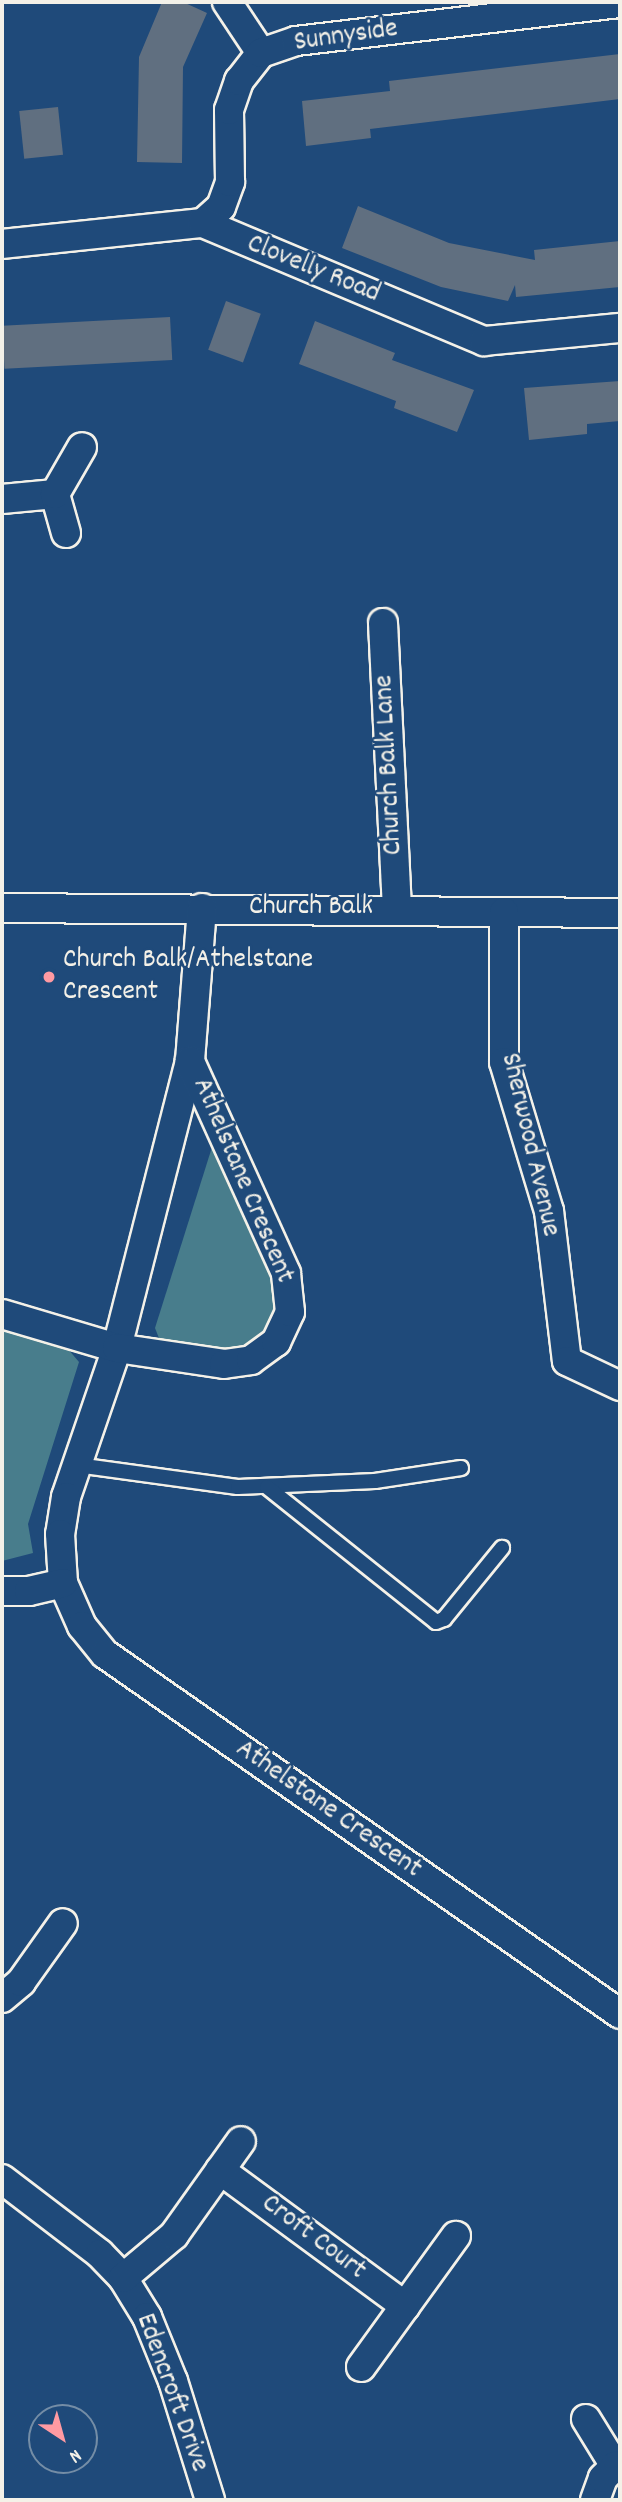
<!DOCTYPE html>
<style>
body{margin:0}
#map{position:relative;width:622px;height:2502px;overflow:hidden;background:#1f4a7a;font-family:Dekko,sans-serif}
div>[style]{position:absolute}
.green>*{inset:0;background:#487d8c}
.building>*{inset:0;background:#606f80;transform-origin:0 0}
.roads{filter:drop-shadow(2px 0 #f4f1e8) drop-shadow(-2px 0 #f4f1e8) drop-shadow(0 2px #f4f1e8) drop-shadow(0 -2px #f4f1e8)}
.lane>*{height:14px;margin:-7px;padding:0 7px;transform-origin:7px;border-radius:7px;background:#1f4a7a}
.street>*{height:28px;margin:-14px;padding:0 14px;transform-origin:14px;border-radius:14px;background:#1f4a7a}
.dots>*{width:19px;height:19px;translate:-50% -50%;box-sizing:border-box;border:4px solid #1f4a7a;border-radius:50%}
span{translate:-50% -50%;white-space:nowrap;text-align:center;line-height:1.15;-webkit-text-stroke:5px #1f4a7a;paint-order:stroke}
.street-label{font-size:28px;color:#f4f1e8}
.poi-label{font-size:28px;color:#f4f1e8}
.left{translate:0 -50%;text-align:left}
.frame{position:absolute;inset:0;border:4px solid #f4f1e8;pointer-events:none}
.north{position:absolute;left:28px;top:2404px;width:70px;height:70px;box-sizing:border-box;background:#1f4a7a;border:2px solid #748da6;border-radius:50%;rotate:144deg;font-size:19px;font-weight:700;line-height:28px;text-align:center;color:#f4f1e8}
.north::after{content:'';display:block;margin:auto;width:24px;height:32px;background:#ff9aa2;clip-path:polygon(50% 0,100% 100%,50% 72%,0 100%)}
</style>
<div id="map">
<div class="green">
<div style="clip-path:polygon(213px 1144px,275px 1282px,275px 1318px,254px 1345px,222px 1355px,162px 1346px,155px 1328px)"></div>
<div style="clip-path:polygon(2px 1324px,62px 1342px,79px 1362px,28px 1524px,33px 1553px,2px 1561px)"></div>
</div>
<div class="building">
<div style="clip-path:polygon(162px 2px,183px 2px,207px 13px,183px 67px,182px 163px,137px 162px,139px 57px)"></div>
<div style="clip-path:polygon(620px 54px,620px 99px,370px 129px,371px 138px,306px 146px,302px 101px,390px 91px,389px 81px)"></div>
<div style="left:58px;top:107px;width:48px;height:39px;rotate:84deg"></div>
<div style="clip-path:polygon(358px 206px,449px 243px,535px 260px,534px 250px,620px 241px,620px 287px,516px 297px,515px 285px,508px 301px,441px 287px,342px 248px)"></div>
<div style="left:226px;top:301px;width:37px;height:52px;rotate:20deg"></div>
<div style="left:170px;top:317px;width:43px;height:168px;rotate:87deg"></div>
<div style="clip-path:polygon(315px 321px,395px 353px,392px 360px,474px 390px,457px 432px,394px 408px,396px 401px,299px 364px)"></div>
<div style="clip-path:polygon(620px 381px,620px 421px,587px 424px,587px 434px,529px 440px,524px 388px)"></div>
</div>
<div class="roads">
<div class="lane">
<div style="left:77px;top:1465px;width:162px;rotate:7.8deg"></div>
<div style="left:238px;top:1487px;width:137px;rotate:-2.5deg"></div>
<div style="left:375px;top:1481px;width:87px;rotate:-8.6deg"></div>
<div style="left:267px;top:1487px;width:216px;rotate:38.6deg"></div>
<div style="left:436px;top:1622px;width:9px;rotate:-21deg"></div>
<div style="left:444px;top:1619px;width:92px;rotate:-50.8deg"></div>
</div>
<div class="street">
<div style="left:227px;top:2px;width:61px;rotate:56.3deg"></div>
<div style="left:203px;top:223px;width:24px;rotate:-42deg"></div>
<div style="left:221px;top:207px;width:27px;rotate:-70deg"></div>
<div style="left:230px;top:182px;width:72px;rotate:-90.8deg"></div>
<div style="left:229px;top:110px;width:31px;rotate:-71deg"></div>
<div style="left:239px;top:81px;width:36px;rotate:-52deg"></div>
<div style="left:261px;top:53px;width:37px;rotate:-19deg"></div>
<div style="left:296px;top:41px;width:326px;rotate:-6.7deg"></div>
<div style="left:2px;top:244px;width:202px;rotate:-6deg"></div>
<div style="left:203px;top:223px;width:305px;rotate:22.8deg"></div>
<div style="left:484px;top:341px;width:137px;rotate:-5.5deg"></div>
<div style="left:2px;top:499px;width:53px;rotate:-5.4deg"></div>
<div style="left:66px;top:533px;width:41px;rotate:-105.8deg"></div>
<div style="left:55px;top:494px;width:54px;rotate:-60.1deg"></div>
<div style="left:383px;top:623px;width:285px;rotate:87.2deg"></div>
<div style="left:2px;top:908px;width:618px;rotate:0.46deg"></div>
<div style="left:202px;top:908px;width:153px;rotate:94.5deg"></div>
<div style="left:190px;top:1061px;width:296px;rotate:104.3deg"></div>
<div style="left:117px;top:1348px;width:157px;rotate:108.9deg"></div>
<div style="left:66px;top:1497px;width:37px;rotate:99deg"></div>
<div style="left:60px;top:1534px;width:49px;rotate:86.5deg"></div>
<div style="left:63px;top:1583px;width:47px;rotate:66.2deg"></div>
<div style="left:82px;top:1626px;width:36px;rotate:51deg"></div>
<div style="left:105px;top:1654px;width:628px;rotate:34.95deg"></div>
<div style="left:504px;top:912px;width:150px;rotate:90deg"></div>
<div style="left:504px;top:1062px;width:156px;rotate:73.2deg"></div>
<div style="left:549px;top:1211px;width:151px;rotate:83.2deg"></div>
<div style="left:567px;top:1361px;width:59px;rotate:25.3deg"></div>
<div style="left:2px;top:1314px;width:120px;rotate:16.5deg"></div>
<div style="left:117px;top:1348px;width:108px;rotate:8.5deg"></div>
<div style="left:224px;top:1364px;width:27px;rotate:-8deg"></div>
<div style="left:251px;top:1360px;width:31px;rotate:-36deg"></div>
<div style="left:276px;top:1342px;width:33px;rotate:-65deg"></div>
<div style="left:290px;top:1312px;width:39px;rotate:-96deg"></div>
<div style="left:286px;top:1273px;width:233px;rotate:-114.4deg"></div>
<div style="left:2px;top:1591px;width:27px"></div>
<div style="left:29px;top:1591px;width:35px;rotate:-13deg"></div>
<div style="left:2px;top:1998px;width:25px;rotate:-40deg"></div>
<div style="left:21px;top:1982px;width:72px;rotate:-54.6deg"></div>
<div style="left:220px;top:2170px;width:230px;rotate:36.3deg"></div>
<div style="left:2px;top:2179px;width:123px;rotate:37.4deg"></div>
<div style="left:100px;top:2254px;width:33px;rotate:46deg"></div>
<div style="left:123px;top:2278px;width:46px;rotate:58.4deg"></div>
<div style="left:147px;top:2317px;width:69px;rotate:67.9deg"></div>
<div style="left:173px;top:2381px;width:125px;rotate:72.7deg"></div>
<div style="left:123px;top:2278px;width:67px;rotate:-40.1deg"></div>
<div style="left:174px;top:2235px;width:115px;rotate:-54.5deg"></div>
<div style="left:361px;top:2367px;width:162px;rotate:-54.1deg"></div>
<div style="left:586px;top:2419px;width:55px;rotate:58.3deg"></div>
<div style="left:615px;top:2466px;width:5px;rotate:-11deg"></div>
<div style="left:595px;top:2500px;width:23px;rotate:-70deg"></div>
<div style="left:603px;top:2478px;width:17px;rotate:-45deg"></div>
</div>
</div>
<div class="dots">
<div style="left:49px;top:977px;background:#ff9aa2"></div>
</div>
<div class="street-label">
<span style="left:346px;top:37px;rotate:-8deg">Sunnyside</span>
<span style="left:313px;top:270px;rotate:22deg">Clovelly Road</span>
<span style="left:390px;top:765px;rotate:-93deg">Church Balk Lane</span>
<span style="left:311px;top:908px">Church Balk</span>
<span style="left:529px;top:1145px;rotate:77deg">Sherwood Avenue</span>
<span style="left:242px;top:1181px;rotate:67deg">Athelstane Crescent</span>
<span style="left:328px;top:1810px;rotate:35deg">Athelstane Crescent</span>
<span style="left:313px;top:2238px;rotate:37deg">Croft Court</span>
<span style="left:171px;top:2393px;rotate:70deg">Edencroft Drive</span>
</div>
<div class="poi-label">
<span class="left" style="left:63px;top:977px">Church Balk/Athelstane<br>Crescent</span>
</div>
<div class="frame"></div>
<div class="north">N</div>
</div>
